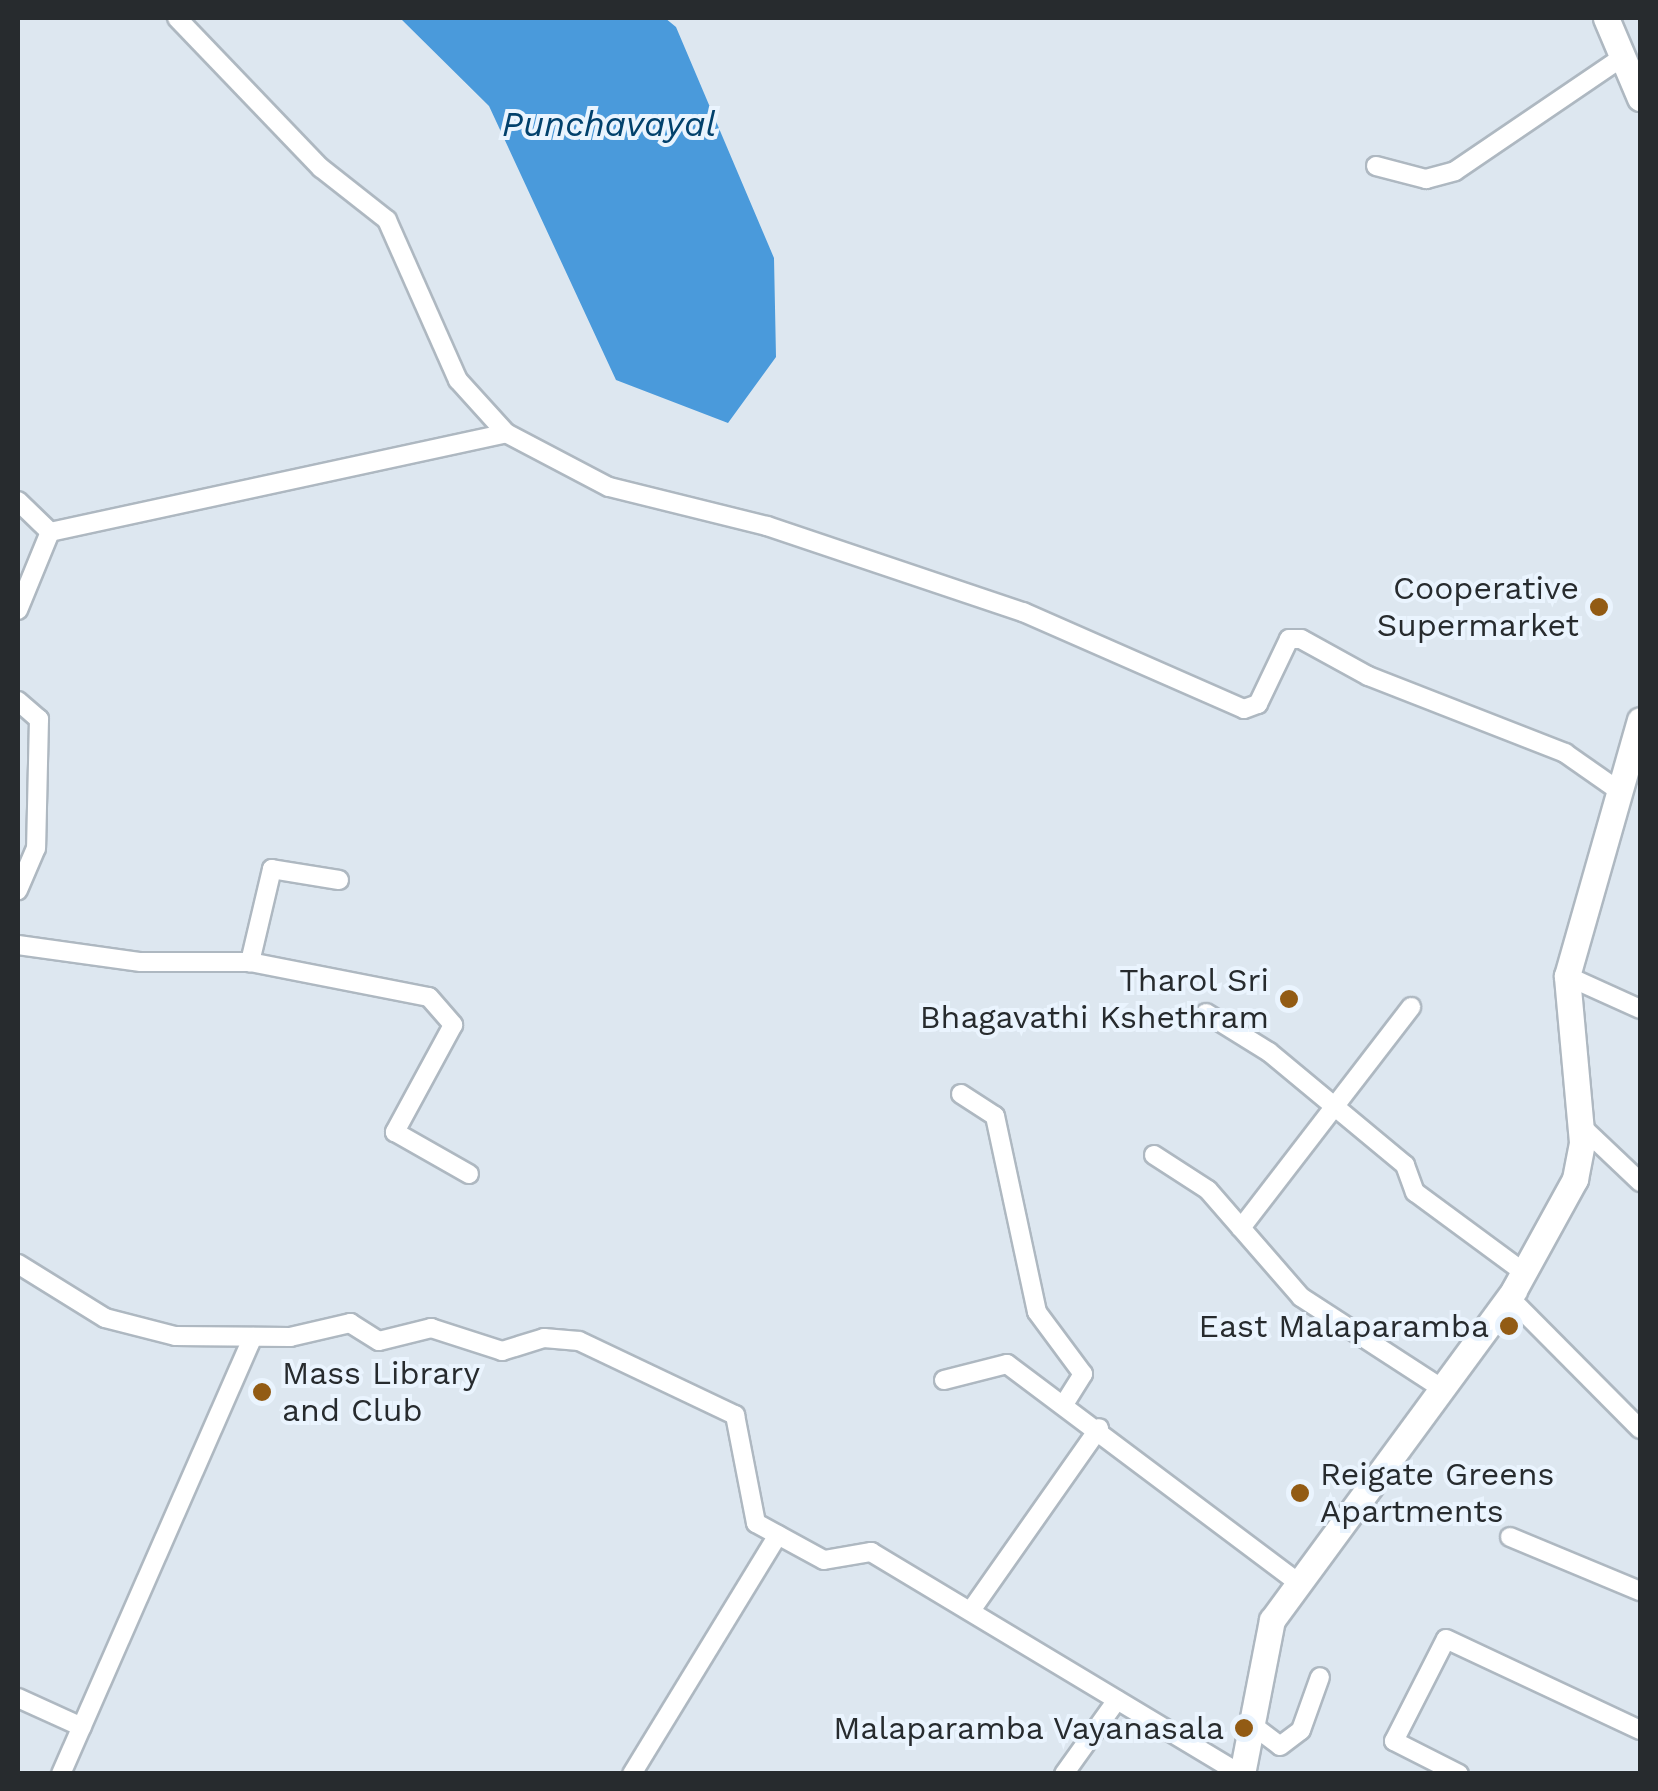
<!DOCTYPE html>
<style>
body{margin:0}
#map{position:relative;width:1658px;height:1791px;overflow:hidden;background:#dde7f0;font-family:"Work Sans",sans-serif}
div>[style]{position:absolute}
.water>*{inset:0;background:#4a9adb}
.roads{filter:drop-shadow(2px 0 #aeb8c1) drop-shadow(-2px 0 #aeb8c1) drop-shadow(0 2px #aeb8c1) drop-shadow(0 -2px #aeb8c1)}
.minor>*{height:18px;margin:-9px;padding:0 9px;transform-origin:9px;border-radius:9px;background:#fff}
.highway>*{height:25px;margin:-12.5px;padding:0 12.5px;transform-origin:12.5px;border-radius:12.5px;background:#fff}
.dots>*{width:28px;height:28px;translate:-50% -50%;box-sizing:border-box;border:5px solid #eaf4fe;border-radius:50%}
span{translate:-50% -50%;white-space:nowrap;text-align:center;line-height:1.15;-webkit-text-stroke:8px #eaf4fe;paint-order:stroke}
.poi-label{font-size:32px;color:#272b2e}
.right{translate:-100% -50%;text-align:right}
.left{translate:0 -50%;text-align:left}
.water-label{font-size:35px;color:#02416c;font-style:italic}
.frame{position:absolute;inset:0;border:20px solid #272b2e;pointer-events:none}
</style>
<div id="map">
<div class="water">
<div style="clip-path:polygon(400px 18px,665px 18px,676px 27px,774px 258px,776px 357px,728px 423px,616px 380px,489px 106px)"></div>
</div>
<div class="roads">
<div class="minor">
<div style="left:177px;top:18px;width:208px;rotate:46.2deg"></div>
<div style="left:321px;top:168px;width:84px;rotate:38.2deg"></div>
<div style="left:387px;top:220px;width:175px;rotate:66.1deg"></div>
<div style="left:458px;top:380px;width:72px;rotate:47.8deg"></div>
<div style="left:506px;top:433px;width:116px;rotate:27.7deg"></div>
<div style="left:609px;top:487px;width:163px;rotate:13.9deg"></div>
<div style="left:767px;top:526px;width:270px;rotate:18.6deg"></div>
<div style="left:1023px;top:612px;width:241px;rotate:23.7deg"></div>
<div style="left:1244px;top:709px;width:15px;rotate:-20deg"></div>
<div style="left:1258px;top:704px;width:72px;rotate:-64.5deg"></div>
<div style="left:1289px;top:639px;width:12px"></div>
<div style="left:1301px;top:639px;width:77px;rotate:28.9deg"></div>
<div style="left:1368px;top:676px;width:212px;rotate:21.3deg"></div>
<div style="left:1565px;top:753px;width:61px;rotate:35deg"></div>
<div style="left:1376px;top:166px;width:52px;rotate:14.6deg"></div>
<div style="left:1426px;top:179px;width:30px;rotate:-15deg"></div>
<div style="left:1455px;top:171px;width:203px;rotate:-34.2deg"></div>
<div style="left:18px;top:501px;width:45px;rotate:44.1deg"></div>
<div style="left:50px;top:532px;width:467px;rotate:-12.2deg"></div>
<div style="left:18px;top:610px;width:84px;rotate:-67.7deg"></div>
<div style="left:18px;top:701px;width:28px;rotate:41deg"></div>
<div style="left:39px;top:719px;width:129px;rotate:91.3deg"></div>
<div style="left:36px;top:848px;width:46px;rotate:113.2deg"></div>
<div style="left:339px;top:880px;width:68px;rotate:-170.7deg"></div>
<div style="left:272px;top:869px;width:96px;rotate:103.3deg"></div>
<div style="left:250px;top:962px;width:182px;rotate:11.1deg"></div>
<div style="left:429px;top:997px;width:37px;rotate:49deg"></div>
<div style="left:453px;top:1025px;width:122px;rotate:118.5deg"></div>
<div style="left:395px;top:1132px;width:85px;rotate:29.6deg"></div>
<div style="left:18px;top:945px;width:124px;rotate:7.9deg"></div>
<div style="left:141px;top:962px;width:109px"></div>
<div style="left:1567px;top:976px;width:80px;rotate:24.3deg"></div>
<div style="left:1206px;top:1013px;width:74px;rotate:31.8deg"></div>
<div style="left:1269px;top:1052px;width:177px;rotate:39.7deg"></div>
<div style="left:1405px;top:1165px;width:29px;rotate:70deg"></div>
<div style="left:1415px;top:1192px;width:137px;rotate:36.4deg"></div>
<div style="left:961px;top:1094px;width:40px;rotate:32.9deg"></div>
<div style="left:995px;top:1116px;width:200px;rotate:77.9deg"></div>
<div style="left:1037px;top:1312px;width:77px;rotate:53.4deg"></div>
<div style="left:1083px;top:1374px;width:34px;rotate:122deg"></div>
<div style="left:1580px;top:1125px;width:83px;rotate:43.5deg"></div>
<div style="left:1154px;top:1155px;width:64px;rotate:32.9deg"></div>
<div style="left:1208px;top:1190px;width:142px;rotate:49deg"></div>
<div style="left:1301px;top:1297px;width:167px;rotate:33deg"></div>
<div style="left:1241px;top:1228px;width:279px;rotate:-52.4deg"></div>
<div style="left:18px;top:1264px;width:102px;rotate:31.8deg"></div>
<div style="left:105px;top:1318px;width:72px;rotate:14.4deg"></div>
<div style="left:175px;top:1336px;width:115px;rotate:0.5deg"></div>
<div style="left:290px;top:1337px;width:62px;rotate:-13.1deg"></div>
<div style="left:350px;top:1323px;width:34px;rotate:32deg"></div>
<div style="left:379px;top:1341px;width:54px;rotate:-14deg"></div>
<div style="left:431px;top:1328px;width:75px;rotate:17.9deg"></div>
<div style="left:502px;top:1351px;width:44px;rotate:-17.2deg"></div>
<div style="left:544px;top:1338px;width:35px;rotate:5deg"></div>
<div style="left:579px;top:1341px;width:173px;rotate:25.4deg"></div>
<div style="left:735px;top:1415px;width:110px;rotate:79deg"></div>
<div style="left:756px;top:1523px;width:77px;rotate:28.6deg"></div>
<div style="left:824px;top:1560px;width:48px;rotate:-9.7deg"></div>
<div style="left:871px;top:1552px;width:431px;rotate:31deg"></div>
<div style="left:1509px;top:1297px;width:186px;rotate:45.2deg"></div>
<div style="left:944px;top:1380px;width:65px;rotate:-14.3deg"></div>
<div style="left:1007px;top:1364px;width:361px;rotate:36.9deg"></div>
<div style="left:1510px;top:1537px;width:141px;rotate:22.6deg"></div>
<div style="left:972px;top:1609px;width:221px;rotate:-54.9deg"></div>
<div style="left:18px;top:1698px;width:70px;rotate:24.4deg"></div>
<div style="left:1251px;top:1724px;width:36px;rotate:37deg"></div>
<div style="left:1280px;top:1746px;width:26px;rotate:-37deg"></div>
<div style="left:1301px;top:1730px;width:56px;rotate:-70.3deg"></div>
<div style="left:61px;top:1774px;width:477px;rotate:-66.3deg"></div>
<div style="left:632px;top:1774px;width:280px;rotate:-58.6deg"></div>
<div style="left:1064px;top:1774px;width:91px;rotate:-54.4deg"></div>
<div style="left:1459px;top:1774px;width:73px;rotate:-153.1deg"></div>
<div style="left:1394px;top:1741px;width:114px;rotate:-63deg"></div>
<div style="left:1446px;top:1639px;width:214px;rotate:25.1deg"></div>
</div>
<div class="highway">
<div style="left:1606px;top:18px;width:87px;rotate:67deg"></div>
<div style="left:1242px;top:1774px;width:157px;rotate:-79deg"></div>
<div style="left:1272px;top:1620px;width:409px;rotate:-53.7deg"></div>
<div style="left:1514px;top:1290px;width:127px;rotate:-61.2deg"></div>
<div style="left:1575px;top:1179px;width:38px;rotate:-79deg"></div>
<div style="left:1582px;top:1142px;width:167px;rotate:-95.2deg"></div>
<div style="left:1567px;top:976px;width:266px;rotate:-74.1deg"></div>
</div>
</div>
<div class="dots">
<div style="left:1599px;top:607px;background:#925b14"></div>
<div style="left:1289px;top:999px;background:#925b14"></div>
<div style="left:1509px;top:1326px;background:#925b14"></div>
<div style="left:262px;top:1392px;background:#925b14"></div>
<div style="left:1300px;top:1493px;background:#925b14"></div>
<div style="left:1244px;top:1728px;background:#925b14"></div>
</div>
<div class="poi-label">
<span class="right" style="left:1579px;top:607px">Cooperative<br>Supermarket</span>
<span class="right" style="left:1269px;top:999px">Tharol Sri<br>Bhagavathi Kshethram</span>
<span class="right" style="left:1489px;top:1326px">East Malaparamba</span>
<span class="left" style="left:282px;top:1392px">Mass Library<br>and Club</span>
<span class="left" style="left:1320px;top:1493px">Reigate Greens<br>Apartments</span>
<span class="right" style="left:1224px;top:1728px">Malaparamba Vayanasala</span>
</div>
<div class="water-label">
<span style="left:609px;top:124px">Punchavayal</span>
</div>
<div class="frame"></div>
</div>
